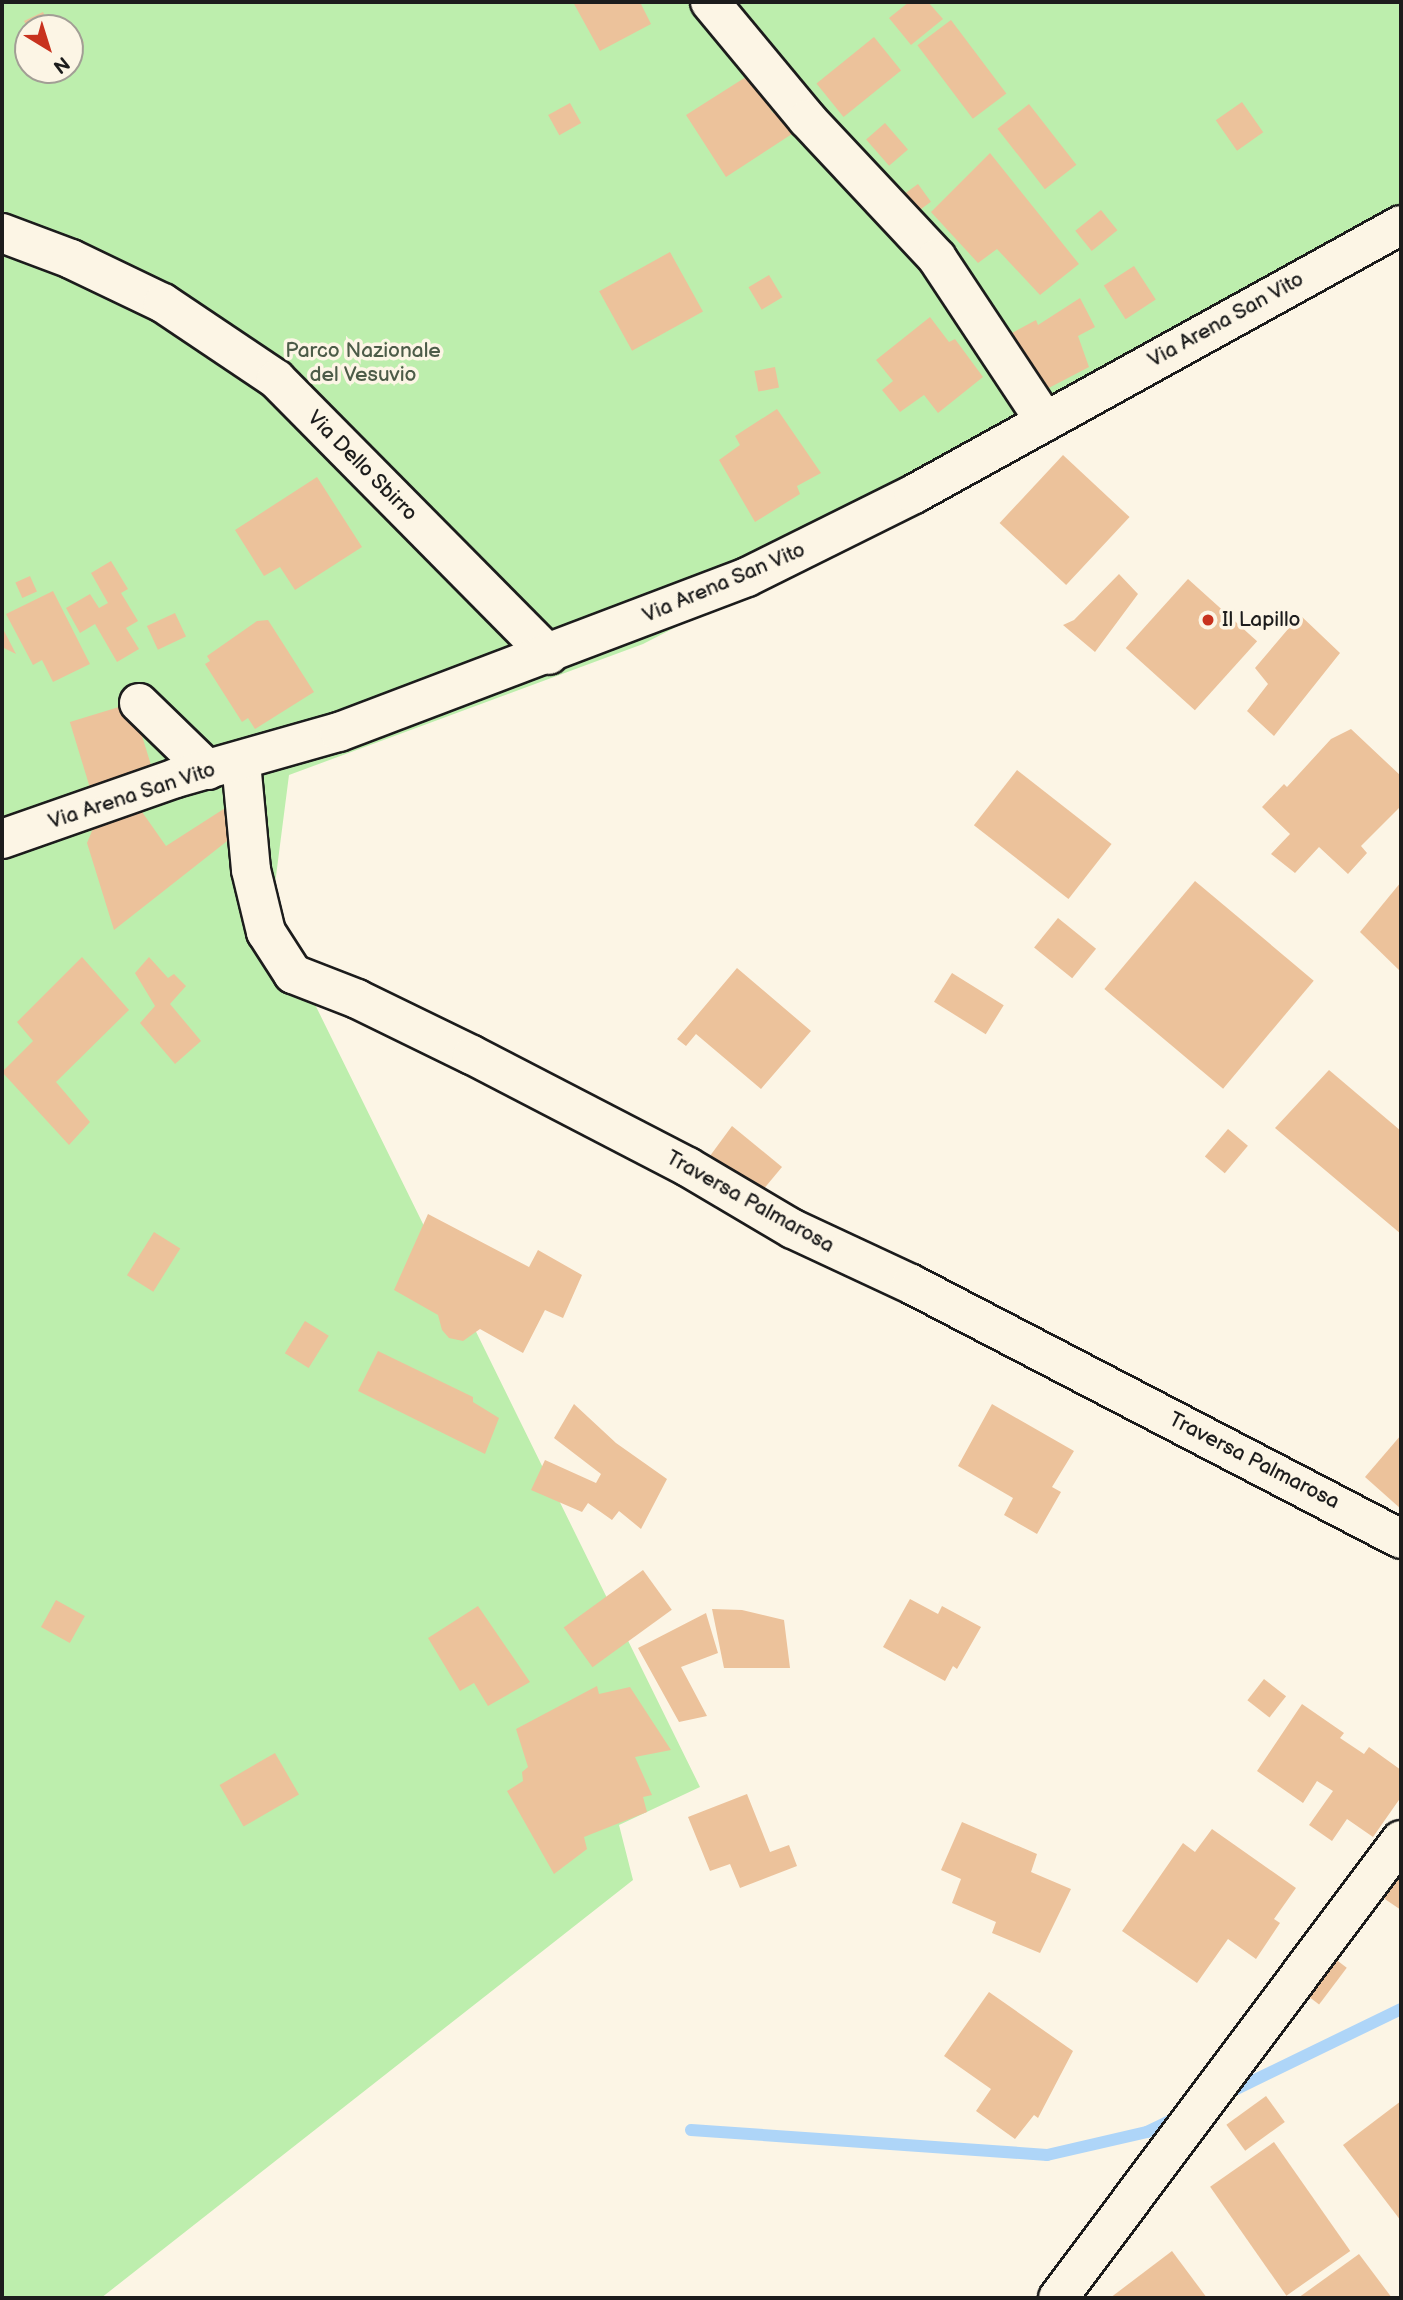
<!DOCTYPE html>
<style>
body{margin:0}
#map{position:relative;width:1403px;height:2300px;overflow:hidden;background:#fcf5e5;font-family:"Balsamiq Sans",sans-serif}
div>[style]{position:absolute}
.green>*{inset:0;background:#bdeead}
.stream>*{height:12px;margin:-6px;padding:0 6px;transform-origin:6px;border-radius:6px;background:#aed5f8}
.building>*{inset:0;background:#ecc29b;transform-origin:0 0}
.roads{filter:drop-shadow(2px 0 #1c1c1c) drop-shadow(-2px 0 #1c1c1c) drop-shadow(0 2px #1c1c1c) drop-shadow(0 -2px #1c1c1c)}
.minor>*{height:38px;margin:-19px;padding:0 19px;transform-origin:19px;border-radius:19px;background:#fcf5e5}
.dots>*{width:19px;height:19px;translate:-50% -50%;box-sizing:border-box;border:4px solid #fcf5e5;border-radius:50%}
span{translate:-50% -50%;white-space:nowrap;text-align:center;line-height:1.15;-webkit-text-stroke:7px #fcf5e5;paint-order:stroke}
.street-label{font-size:21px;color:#1c1c1c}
.park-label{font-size:21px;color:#4c5b48}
.poi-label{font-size:21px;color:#1c1c1c}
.left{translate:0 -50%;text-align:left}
.frame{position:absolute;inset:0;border:4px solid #1c1c1c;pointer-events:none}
.north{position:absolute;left:14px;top:14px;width:70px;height:70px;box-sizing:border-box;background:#fcf5e5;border:2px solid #a29e95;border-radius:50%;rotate:142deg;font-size:19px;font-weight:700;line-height:28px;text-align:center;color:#1c1c1c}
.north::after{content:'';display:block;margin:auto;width:24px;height:32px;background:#c8321e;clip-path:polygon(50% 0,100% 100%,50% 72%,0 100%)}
</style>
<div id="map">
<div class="green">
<div style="clip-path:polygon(evenodd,2px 2px,1401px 2px,1401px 245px,1145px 386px,643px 644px,289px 775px,271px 915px,700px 1787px,619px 1825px,633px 1880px,101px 2298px,2px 2298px,2px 2px,28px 28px,70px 28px,70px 70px,28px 70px,28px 28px)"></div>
</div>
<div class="stream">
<div style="left:1228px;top:2093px;width:192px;rotate:-25.9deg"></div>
<div style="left:691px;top:2130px;width:357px;rotate:4deg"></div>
<div style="left:1047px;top:2155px;width:103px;rotate:-13deg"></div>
<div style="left:1147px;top:2132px;width:37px;rotate:-26deg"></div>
</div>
<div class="building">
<div style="clip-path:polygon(573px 2px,640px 2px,651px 24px,600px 51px)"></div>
<div style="clip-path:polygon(909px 2px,928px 2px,943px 19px,911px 45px,889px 18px)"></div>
<div style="clip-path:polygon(43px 12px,51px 28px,28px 28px,24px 21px)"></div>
<div style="left:951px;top:20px;width:92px;height:42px;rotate:53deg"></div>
<div style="clip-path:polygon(74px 25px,84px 43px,70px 50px,70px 27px)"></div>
<div style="left:874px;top:37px;width:43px;height:74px;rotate:51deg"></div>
<div style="clip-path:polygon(749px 75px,773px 113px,780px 108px,795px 132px,726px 177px,686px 115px)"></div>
<div style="left:1242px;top:102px;width:37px;height:32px;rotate:55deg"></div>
<div style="left:570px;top:103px;width:23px;height:25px;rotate:61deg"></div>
<div style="left:1029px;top:104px;width:77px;height:40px;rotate:52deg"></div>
<div style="left:885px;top:123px;width:35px;height:25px;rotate:49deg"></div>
<div style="clip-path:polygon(990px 153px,1079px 264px,1040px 295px,997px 249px,978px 263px,931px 212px)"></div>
<div style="left:918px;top:184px;width:22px;height:27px;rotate:54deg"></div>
<div style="left:1101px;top:210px;width:26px;height:33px;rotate:51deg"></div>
<div style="left:670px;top:252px;width:68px;height:81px;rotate:61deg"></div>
<div style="left:1134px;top:266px;width:40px;height:36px;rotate:57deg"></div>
<div style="left:769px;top:275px;width:26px;height:24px;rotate:59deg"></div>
<div style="clip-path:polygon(1080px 298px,1095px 327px,1078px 336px,1089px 367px,1043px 391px,1012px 333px,1036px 320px,1038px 325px)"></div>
<div style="clip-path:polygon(930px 317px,949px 342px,955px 339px,983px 377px,938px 413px,924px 395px,900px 412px,882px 390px,893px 381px,876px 360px)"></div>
<div style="left:775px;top:367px;width:21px;height:21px;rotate:79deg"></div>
<div style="clip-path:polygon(777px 409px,821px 473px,797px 486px,800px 494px,755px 522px,719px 460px,740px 445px,735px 436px)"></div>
<div style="left:1063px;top:455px;width:91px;height:93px;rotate:43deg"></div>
<div style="clip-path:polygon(317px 477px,362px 547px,295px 590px,280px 567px,264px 576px,235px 530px)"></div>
<div style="clip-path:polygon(111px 561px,128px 589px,121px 593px,138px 621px,126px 628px,139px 649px,117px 662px,95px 624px,80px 633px,66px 608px,90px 594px,99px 608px,108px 603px,91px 573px)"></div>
<div style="clip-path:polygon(1119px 574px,1138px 594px,1095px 652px,1063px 625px,1074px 620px)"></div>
<div style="left:30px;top:576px;width:17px;height:16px;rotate:66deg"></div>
<div style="left:1188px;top:579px;width:93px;height:93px;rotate:42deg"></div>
<div style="clip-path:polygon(53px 591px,90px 664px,53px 682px,42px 660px,33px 665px,6px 614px)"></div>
<div style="left:175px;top:613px;width:26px;height:31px;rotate:65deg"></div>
<div style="clip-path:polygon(1300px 615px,1340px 653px,1274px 736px,1247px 711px,1268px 684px,1255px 668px)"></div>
<div style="clip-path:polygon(268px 620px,314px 692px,255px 729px,248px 718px,242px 722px,205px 664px,210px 661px,207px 656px,257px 621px)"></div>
<div style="clip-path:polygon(2px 627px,16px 654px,2px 647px)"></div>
<div style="left:132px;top:703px;width:73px;height:65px;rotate:73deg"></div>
<div style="clip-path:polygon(1351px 729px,1401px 776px,1401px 806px,1361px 846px,1367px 853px,1348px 874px,1319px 847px,1295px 873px,1271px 854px,1290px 834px,1262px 807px,1284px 784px,1287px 787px,1331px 739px)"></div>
<div style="left:1017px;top:770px;width:120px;height:70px;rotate:38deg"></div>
<div style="clip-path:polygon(233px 803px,245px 827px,114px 930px,87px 843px,94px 826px,140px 809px,166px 846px)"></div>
<div style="left:1195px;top:881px;width:155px;height:141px;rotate:40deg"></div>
<div style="clip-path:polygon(1401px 882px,1401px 972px,1360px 932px)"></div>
<div style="left:1058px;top:918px;width:49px;height:38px;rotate:39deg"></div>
<div style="clip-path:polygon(82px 957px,129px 1010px,56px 1082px,90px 1122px,69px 1145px,2px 1072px,33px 1041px,17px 1022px)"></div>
<div style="clip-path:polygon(149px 957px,168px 978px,174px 974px,186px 986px,170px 1004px,201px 1041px,175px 1064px,140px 1023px,155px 1006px,135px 973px)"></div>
<div style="clip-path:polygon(737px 968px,811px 1031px,761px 1089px,696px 1034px,686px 1046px,677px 1039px)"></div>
<div style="left:952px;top:973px;width:61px;height:34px;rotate:32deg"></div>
<div style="clip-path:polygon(1329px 1070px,1401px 1131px,1401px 1234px,1275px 1128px)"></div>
<div style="clip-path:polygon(732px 1126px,782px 1167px,762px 1191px,707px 1160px)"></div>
<div style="left:1228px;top:1129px;width:26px;height:36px;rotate:40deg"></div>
<div style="clip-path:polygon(428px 1214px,529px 1267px,538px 1250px,582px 1275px,563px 1318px,545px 1310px,523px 1353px,480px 1329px,463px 1341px,449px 1338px,442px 1330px,438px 1315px,394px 1290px)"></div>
<div style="left:154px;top:1232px;width:31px;height:51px;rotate:32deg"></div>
<div style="left:305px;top:1321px;width:28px;height:38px;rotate:32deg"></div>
<div style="clip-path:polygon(378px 1351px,473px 1397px,473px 1402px,499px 1418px,485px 1454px,358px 1391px)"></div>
<div style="clip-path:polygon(574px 1404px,616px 1443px,667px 1479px,641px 1529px,619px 1511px,612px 1520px,588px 1503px,582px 1512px,531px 1490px,545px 1460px,596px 1483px,601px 1474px,554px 1438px)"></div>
<div style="clip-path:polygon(992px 1404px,1074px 1451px,1052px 1487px,1061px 1492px,1037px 1534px,1004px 1515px,1013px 1498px,958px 1466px)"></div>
<div style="clip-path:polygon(1401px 1435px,1401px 1509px,1365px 1477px)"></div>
<div style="left:643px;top:1570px;width:49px;height:98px;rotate:54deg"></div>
<div style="clip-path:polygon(910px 1599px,938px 1614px,942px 1606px,981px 1627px,957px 1669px,953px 1666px,945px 1681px,883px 1647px)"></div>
<div style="left:56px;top:1600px;width:33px;height:31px;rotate:29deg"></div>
<div style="clip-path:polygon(478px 1606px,530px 1682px,488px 1706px,474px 1683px,460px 1691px,428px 1638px)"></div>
<div style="clip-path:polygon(712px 1609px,742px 1610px,784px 1620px,790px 1668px,724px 1668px)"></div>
<div style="clip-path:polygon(706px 1613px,718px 1653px,681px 1667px,707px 1716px,679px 1722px,638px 1648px)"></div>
<div style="left:1264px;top:1679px;width:28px;height:27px;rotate:38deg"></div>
<div style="clip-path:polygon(597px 1686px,599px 1694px,630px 1687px,671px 1750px,635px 1757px,652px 1795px,643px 1797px,647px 1812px,584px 1837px,587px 1849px,554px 1874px,507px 1791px,523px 1781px,522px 1772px,528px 1767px,516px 1729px)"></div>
<div style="clip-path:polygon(1302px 1704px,1344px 1733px,1340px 1738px,1364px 1754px,1369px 1747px,1401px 1770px,1401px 1797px,1373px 1837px,1347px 1819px,1332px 1841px,1309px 1825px,1333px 1791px,1317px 1781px,1303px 1803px,1257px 1771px)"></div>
<div style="left:275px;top:1753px;width:48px;height:64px;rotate:60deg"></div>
<div style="clip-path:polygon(747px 1794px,770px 1852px,789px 1845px,797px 1866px,740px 1888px,730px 1864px,710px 1871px,688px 1817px)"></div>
<div style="clip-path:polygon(962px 1822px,1037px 1854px,1031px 1872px,1071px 1889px,1040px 1953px,992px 1933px,996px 1922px,952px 1903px,961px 1879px,941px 1870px)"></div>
<div style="clip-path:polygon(1212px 1829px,1296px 1888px,1274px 1919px,1280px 1923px,1256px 1959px,1228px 1939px,1197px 1983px,1122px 1931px,1183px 1843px,1195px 1852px)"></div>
<div style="clip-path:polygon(1401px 1859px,1401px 1910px,1376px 1893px)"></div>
<div style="left:1330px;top:1955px;width:21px;height:46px;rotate:37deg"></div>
<div style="clip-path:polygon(989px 1992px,1073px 2051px,1038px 2118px,1034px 2115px,1015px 2139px,976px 2111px,991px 2089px,944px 2056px)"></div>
<div style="left:1266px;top:2096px;width:32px;height:49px;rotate:54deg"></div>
<div style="clip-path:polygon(1401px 2101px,1401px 2221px,1343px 2145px)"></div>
<div style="left:1274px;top:2142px;width:133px;height:78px;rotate:55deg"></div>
<div style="clip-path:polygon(1172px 2251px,1207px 2298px,1110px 2298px)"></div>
<div style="clip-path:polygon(1359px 2254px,1392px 2298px,1298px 2298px)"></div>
</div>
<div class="roads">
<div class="minor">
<div style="left:710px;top:2px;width:152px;rotate:50.3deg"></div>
<div style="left:807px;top:119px;width:190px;rotate:46.9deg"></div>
<div style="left:937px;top:258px;width:196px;rotate:56.5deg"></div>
<div style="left:2px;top:233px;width:74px;rotate:20.6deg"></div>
<div style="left:71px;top:259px;width:102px;rotate:25.6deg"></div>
<div style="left:163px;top:303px;width:136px;rotate:33.9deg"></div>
<div style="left:276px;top:379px;width:388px;rotate:45.3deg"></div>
<div style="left:139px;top:703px;width:96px;rotate:44.2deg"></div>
<div style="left:241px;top:762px;width:108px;rotate:84.7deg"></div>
<div style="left:251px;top:870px;width:64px;rotate:76.4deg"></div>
<div style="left:266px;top:932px;width:50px;rotate:57.3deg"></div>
<div style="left:293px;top:974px;width:69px;rotate:21.3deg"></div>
<div style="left:357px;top:999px;width:128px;rotate:26deg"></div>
<div style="left:472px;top:1055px;width:243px;rotate:27.4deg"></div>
<div style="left:688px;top:1167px;width:122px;rotate:30.6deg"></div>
<div style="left:793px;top:1229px;width:130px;rotate:25deg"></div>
<div style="left:911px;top:1284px;width:552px;rotate:27.49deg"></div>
<div style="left:2px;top:839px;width:184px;rotate:-19.3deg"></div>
<div style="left:176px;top:778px;width:169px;rotate:-15.8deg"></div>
<div style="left:339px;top:732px;width:436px;rotate:-20.8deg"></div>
<div style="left:747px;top:577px;width:186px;rotate:-26.4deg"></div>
<div style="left:914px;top:494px;width:556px;rotate:-28.91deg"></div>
<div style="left:1058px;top:2298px;width:572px;rotate:-53.17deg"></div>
</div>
</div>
<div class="dots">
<div style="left:1208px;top:620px;background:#c8321e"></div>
</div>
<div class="street-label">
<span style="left:1226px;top:320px;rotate:-29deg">Via Arena San Vito</span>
<span style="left:362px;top:466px;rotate:45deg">Via Dello Sbirro</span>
<span style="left:724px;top:583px;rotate:-23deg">Via Arena San Vito</span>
<span style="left:132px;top:796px;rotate:-18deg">Via Arena San Vito</span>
<span style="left:750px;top:1202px;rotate:29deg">Traversa Palmarosa</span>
<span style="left:1254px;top:1461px;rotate:27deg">Traversa Palmarosa</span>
</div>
<div class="park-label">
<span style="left:363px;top:363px">Parco Nazionale<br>del Vesuvio</span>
</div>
<div class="poi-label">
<span class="left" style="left:1222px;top:620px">Il Lapillo</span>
</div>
<div class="frame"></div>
<div class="north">N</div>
</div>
